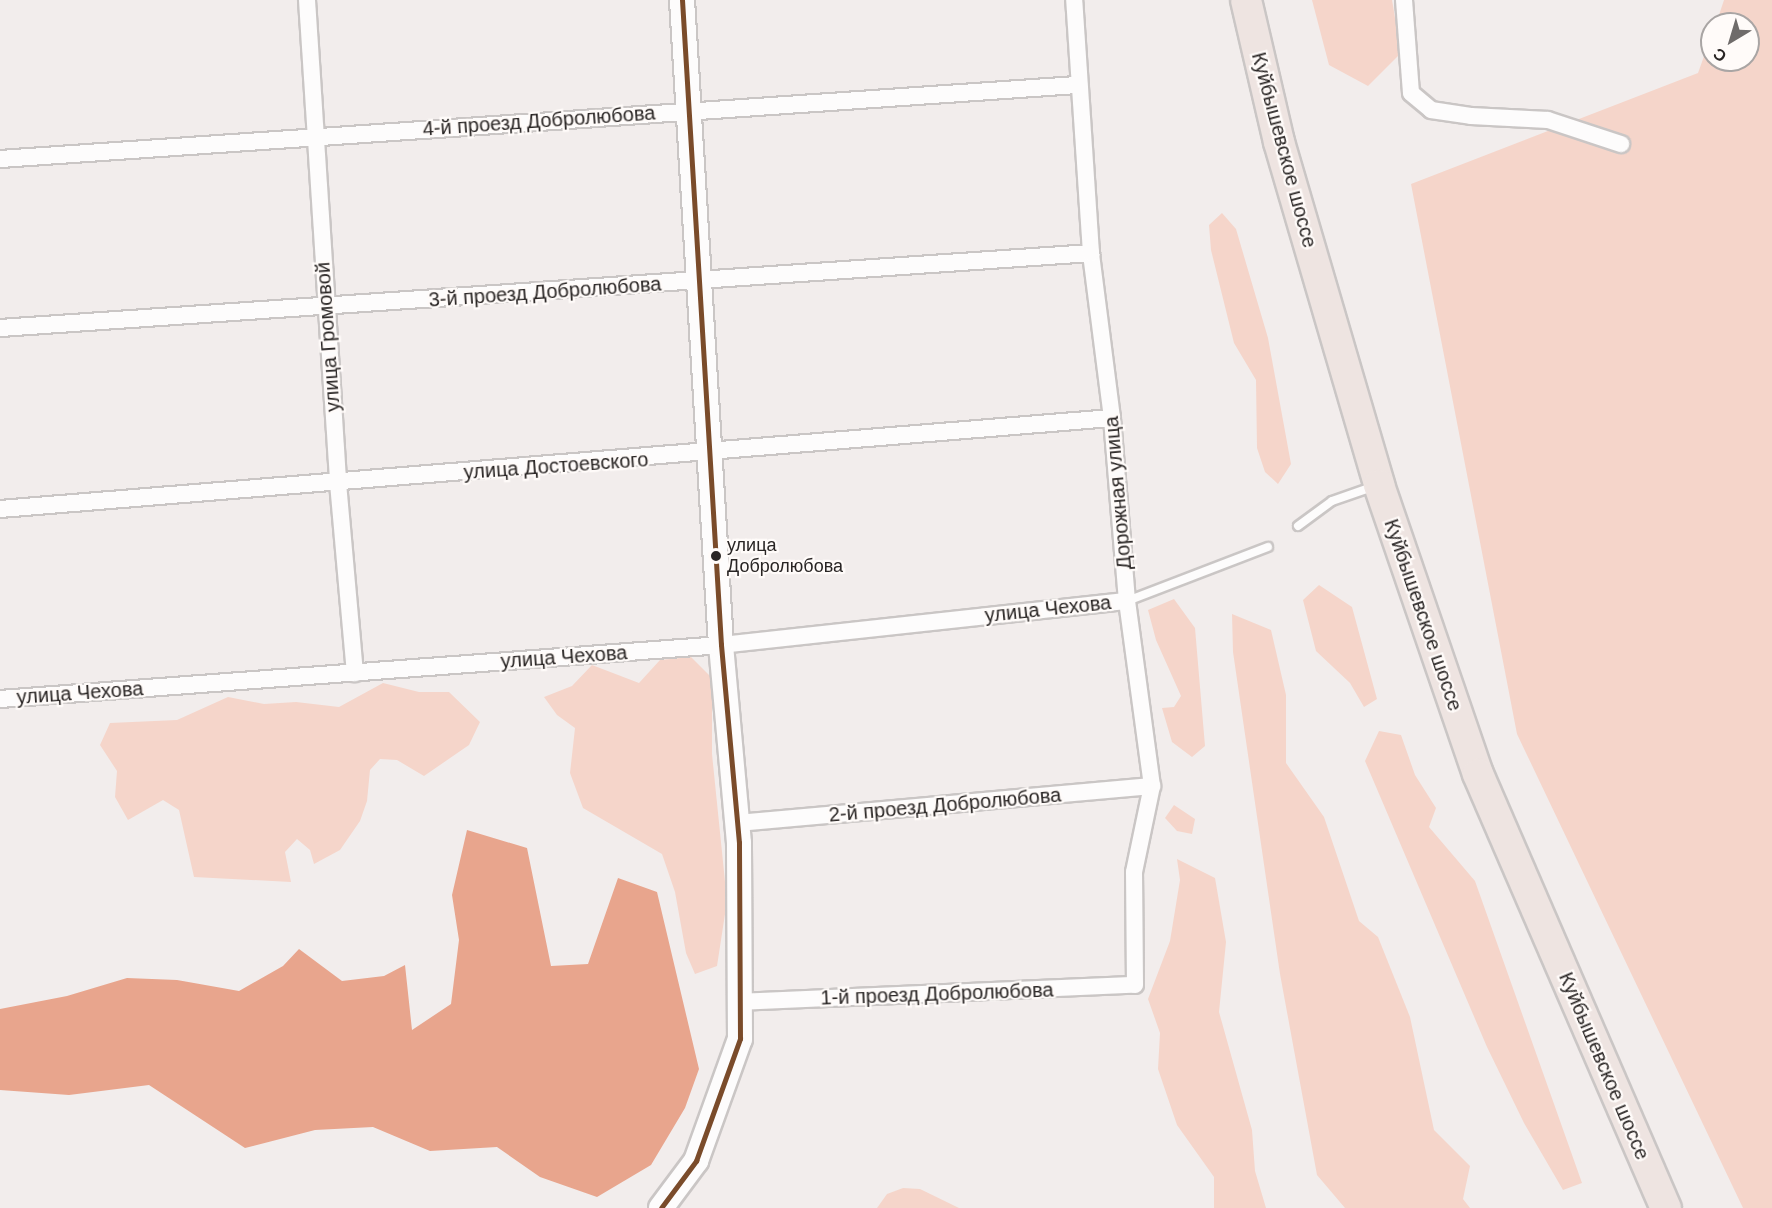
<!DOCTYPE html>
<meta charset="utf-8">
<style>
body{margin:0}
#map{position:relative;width:1772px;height:1208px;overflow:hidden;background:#f2edec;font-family:Helvetica,sans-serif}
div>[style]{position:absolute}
.green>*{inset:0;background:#f5d5ca}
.water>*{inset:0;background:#e8a58d}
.roads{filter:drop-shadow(2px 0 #cac6c5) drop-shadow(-2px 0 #cac6c5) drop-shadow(0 2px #cac6c5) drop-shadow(0 -2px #cac6c5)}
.lane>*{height:8px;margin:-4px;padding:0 4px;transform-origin:4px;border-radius:4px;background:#fdfcfc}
.street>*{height:16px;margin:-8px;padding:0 8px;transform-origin:8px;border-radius:8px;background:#fdfcfc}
.secondary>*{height:24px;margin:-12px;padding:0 12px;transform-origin:12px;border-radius:12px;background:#fdfcfc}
.highway>*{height:30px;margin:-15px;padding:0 15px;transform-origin:15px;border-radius:15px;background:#eee4e1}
.bus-1>*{height:4.5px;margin:-2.25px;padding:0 2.25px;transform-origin:2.25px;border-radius:2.25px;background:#7a4b2a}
.dots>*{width:16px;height:16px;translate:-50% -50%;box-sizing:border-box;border:3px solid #fffbf9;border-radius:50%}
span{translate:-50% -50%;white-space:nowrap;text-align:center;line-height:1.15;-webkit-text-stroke:4.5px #fffbf9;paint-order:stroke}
.bus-label{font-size:18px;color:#292524}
.left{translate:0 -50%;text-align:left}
.street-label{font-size:20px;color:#292524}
.north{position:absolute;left:1700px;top:12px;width:60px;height:60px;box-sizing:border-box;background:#fffbf9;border:2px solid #a9a5a4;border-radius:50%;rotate:218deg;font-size:16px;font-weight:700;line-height:24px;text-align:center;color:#292524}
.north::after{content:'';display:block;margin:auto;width:21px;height:27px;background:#6f6b6a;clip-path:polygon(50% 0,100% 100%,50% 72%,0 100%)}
</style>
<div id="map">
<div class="green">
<div style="clip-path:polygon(1312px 0,1392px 0,1401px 53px,1368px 86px,1329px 65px)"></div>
<div style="clip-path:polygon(1724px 0,1772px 0,1772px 1208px,1743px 1208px,1517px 734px,1411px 184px,1698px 73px,1712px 34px,1712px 60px,1748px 60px,1748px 24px,1716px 24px)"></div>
<div style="clip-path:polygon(1222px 213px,1236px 229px,1268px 338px,1291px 464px,1278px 484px,1265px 472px,1257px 448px,1256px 380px,1234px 343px,1211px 250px,1209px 225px)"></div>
<div style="clip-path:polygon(1319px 585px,1352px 607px,1377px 699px,1364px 707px,1350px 683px,1316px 651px,1303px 600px)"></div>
<div style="clip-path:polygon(1174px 599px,1195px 628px,1205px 746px,1192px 757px,1172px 742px,1162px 708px,1174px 707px,1181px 696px,1156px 640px,1148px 610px)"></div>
<div style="clip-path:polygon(1232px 614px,1271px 630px,1286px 695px,1286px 763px,1324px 817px,1359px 921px,1378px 937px,1410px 1017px,1434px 1130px,1470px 1166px,1463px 1199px,1470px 1208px,1345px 1208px,1317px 1175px,1280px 974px,1233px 652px)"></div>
<div style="clip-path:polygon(691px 657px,712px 678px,712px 754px,727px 901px,717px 966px,695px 974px,686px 953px,675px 892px,662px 854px,583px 808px,570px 773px,575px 728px,557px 715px,544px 697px,572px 686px,592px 665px,639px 683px,660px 660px)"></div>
<div style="clip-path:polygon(383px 683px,419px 692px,449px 692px,480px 722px,469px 745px,424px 776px,397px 760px,380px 759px,370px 770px,367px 801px,360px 821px,340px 850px,314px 864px,310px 850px,297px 839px,285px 852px,291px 882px,194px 877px,179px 810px,163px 800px,128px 820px,115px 797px,117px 771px,100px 745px,110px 723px,177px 720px,228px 697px,264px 704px,296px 702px,339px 707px)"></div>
<div style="clip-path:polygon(1379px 731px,1401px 735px,1415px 775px,1436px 808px,1429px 827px,1475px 881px,1582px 1183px,1563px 1190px,1524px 1123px,1487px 1047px,1365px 761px)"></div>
<div style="clip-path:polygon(1174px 805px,1195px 819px,1192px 834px,1177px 831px,1165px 818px)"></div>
<div style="clip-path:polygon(1177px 859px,1215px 878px,1226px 942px,1219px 1012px,1252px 1130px,1255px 1171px,1266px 1208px,1214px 1208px,1214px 1177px,1177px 1125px,1158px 1069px,1160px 1033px,1148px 999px,1170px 941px,1180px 880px)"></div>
<div style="clip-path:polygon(903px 1188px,920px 1189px,959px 1208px,877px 1208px,887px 1194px)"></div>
</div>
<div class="water">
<div style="clip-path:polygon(467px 830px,527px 848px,551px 966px,588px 964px,618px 878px,657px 892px,699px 1069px,685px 1108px,651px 1165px,597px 1197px,540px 1177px,497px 1147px,430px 1151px,373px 1127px,315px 1130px,245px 1148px,149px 1085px,69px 1095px,0 1090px,0 1009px,67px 996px,127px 978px,177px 980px,239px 991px,283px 966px,299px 949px,342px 981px,384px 976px,405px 965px,412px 1030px,451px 1004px,459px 940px,452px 895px)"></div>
</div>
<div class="roads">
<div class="lane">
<div style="left:1298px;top:526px;width:42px;rotate:-36.3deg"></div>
<div style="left:1332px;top:501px;width:46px;rotate:-19.2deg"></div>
<div style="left:1127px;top:601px;width:151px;rotate:-21deg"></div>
</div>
<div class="street">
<div style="left:307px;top:0;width:484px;rotate:86.3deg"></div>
<div style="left:338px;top:483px;width:191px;rotate:84.9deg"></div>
<div style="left:1404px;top:0;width:93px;rotate:85.7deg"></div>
<div style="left:1411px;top:93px;width:26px;rotate:40deg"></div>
<div style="left:1431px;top:110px;width:40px;rotate:8.5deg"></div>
<div style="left:1471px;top:116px;width:77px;rotate:3deg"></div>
<div style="left:1548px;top:120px;width:77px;rotate:18.2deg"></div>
<div style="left:0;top:159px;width:1080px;rotate:-3.93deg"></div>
<div style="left:0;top:328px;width:1094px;rotate:-3.93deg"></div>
<div style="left:0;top:509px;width:1116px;rotate:-4.68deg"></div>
<div style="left:0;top:699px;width:723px;rotate:-4.28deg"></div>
<div style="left:721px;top:645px;width:408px;rotate:-6.2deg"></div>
<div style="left:737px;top:823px;width:417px;rotate:-5.1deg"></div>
<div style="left:739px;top:1002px;width:396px;rotate:-2.5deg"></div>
<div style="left:1135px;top:985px;width:113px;rotate:-90.5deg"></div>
<div style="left:1134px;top:872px;width:88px;rotate:-78.2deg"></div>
<div style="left:1152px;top:786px;width:187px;rotate:-97.7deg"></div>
<div style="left:1127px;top:601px;width:184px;rotate:-94.7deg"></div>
<div style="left:1112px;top:418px;width:166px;rotate:-97.3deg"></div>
<div style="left:1091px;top:253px;width:254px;rotate:-93.8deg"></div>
</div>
<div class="secondary">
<div style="left:661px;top:1208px;width:59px;rotate:-53.3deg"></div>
<div style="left:696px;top:1161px;width:130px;rotate:-70.2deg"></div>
<div style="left:740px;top:1039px;width:196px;rotate:-90.3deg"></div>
<div style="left:739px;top:843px;width:199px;rotate:-95.2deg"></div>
<div style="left:721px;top:645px;width:646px;rotate:-93.46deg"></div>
</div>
<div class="highway">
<div style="left:1246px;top:0;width:146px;rotate:76.9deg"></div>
<div style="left:1279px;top:142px;width:357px;rotate:73.7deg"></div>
<div style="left:1379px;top:485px;width:305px;rotate:71.1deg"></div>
<div style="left:1478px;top:774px;width:473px;rotate:66.6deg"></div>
</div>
</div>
<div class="bus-1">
<div style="left:661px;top:1208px;width:59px;rotate:-53.3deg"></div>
<div style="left:696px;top:1161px;width:130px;rotate:-70.2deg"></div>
<div style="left:740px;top:1039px;width:196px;rotate:-90.3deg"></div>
<div style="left:739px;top:843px;width:199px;rotate:-95.2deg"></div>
<div style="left:721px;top:645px;width:646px;rotate:-93.46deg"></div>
</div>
<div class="dots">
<div style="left:716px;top:556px;background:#292524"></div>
</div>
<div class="bus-label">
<span class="left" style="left:727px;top:556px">улица<br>Добролюбова</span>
</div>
<div class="street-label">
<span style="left:539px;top:121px;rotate:-4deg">4-й проезд Добролюбова</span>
<span style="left:1284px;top:150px;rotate:75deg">Куйбышевское шоссе</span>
<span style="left:545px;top:292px;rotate:-4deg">3-й проезд Добролюбова</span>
<span style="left:328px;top:337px;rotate:-94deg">улица Громовой</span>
<span style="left:556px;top:466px;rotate:-4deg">улица Достоевского</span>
<span style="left:1118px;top:493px;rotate:-95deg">Дорожная улица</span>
<span style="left:1048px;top:609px;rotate:-6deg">улица Чехова</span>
<span style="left:1423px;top:615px;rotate:71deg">Куйбышевское шоссе</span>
<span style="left:564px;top:657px;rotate:-4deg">улица Чехова</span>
<span style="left:80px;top:693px;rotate:-4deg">улица Чехова</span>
<span style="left:945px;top:805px;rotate:-5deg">2-й проезд Добролюбова</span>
<span style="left:937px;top:994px;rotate:-2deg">1-й проезд Добролюбова</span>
<span style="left:1604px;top:1066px;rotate:67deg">Куйбышевское шоссе</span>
</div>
<div class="north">С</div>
</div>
